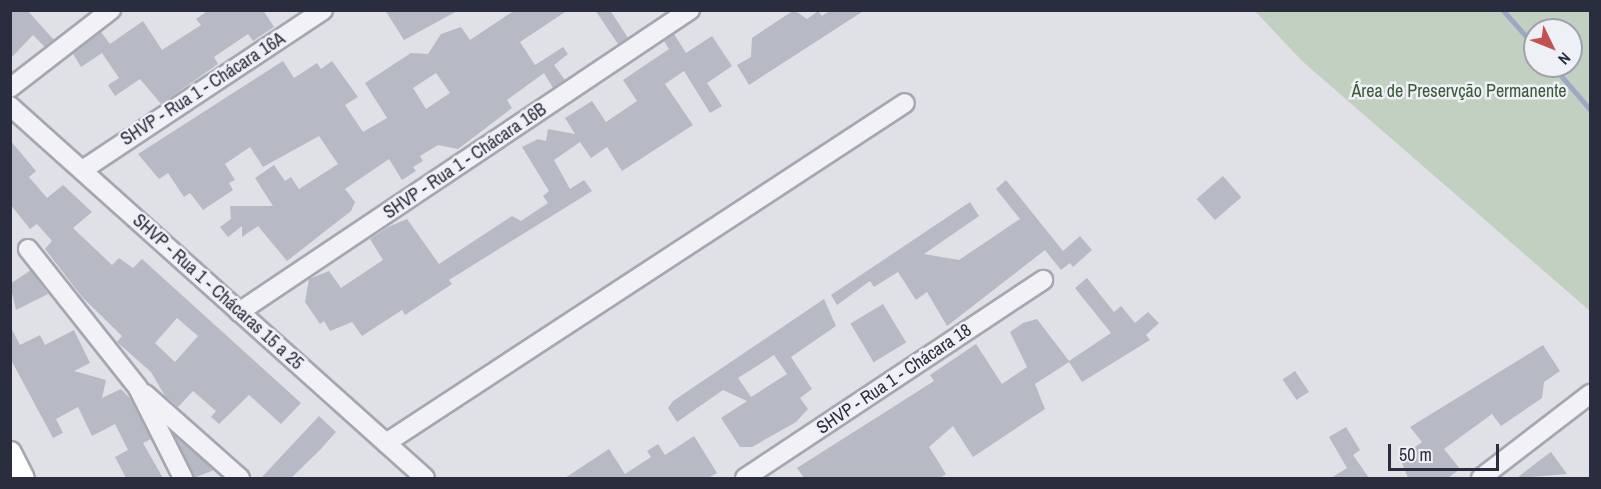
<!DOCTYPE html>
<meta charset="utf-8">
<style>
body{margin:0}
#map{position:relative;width:1601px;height:489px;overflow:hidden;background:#dfe1e7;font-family:"Archivo Narrow",sans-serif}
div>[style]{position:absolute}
.green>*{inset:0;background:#c2d0c1}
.stream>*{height:4.5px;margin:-2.25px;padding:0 2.25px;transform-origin:2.25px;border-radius:2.25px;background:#9da9c4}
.building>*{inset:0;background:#b7bac4;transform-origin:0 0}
.roads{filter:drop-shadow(2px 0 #a5a7b1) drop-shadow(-2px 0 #a5a7b1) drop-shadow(0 2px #a5a7b1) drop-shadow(0 -2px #a5a7b1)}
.minor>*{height:18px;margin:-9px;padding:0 9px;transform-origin:9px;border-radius:9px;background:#f2f2f6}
.major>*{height:22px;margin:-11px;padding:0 11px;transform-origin:11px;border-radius:11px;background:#fff}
span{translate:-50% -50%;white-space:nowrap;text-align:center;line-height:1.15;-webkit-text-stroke:5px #eff0f5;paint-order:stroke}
.street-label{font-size:18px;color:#2a2d3d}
.park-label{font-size:18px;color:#385838}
.frame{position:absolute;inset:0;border:12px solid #2a2d3d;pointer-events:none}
.north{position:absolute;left:1523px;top:18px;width:60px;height:60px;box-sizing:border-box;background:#eff0f5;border:2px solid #a0a2ab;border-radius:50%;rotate:133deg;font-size:16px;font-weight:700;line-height:24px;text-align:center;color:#2a2d3d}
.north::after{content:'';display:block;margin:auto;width:21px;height:27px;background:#c2524e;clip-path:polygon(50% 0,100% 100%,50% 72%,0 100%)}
.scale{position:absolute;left:1388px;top:444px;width:111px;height:27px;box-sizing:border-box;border:3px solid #2a2d3d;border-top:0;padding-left:8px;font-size:18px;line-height:21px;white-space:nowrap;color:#2a2d3d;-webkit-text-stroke:4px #eff0f5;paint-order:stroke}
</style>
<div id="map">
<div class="green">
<div style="clip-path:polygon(evenodd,1255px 11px,1590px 11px,1590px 311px,1302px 61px,1255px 11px,1535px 30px,1571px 30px,1571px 66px,1535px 66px,1535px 30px)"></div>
</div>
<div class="stream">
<div style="left:1503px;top:10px;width:48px;rotate:48.4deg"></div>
<div style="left:1553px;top:66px;width:57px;rotate:49.3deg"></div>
</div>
<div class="building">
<div style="clip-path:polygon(10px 10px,27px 10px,54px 40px,45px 47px,33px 35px,10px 59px)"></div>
<div style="clip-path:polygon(209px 10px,263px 10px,274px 27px,253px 41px,248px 34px,214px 57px,218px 64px,161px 104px,140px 79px,115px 96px,108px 85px,119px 78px,102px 53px,81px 67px,73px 54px,101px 32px,110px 44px,143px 21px,162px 50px,201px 25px,196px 19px)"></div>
<div style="clip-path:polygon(385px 10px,459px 10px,404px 40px)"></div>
<div style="clip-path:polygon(evenodd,515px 10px,568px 10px,520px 42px,535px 65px,563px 47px,568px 54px,554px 65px,565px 80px,553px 88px,544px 73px,507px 100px,512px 108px,499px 118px,458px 149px,438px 145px,420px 156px,423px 161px,413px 167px,416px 171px,402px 180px,389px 159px,345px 189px,355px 202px,351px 211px,287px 261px,258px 226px,242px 237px,242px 226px,228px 237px,220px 227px,231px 219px,230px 206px,273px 206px,255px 178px,274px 165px,285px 181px,291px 177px,299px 189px,338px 164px,319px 136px,263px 167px,250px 147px,225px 164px,235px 180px,229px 183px,233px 190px,203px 210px,190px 193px,184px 197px,168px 173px,159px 179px,138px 154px,283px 61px,294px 78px,317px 63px,321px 69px,332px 61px,358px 97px,345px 105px,363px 132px,387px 118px,365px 83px,411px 53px,428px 54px,441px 34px,461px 27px,470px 40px,515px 10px,436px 73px,450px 93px,426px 109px,413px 88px,436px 73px)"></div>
<div style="clip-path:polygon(595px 10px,610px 10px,628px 38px,618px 44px)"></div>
<div style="clip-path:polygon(794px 10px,807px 19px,818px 11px,822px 16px,831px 10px,865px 10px,749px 85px,737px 65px,751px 57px,752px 38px)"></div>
<div style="clip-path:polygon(674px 34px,686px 53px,712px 36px,732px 66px,707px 83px,722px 106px,710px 113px,684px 71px,665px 84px,693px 125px,622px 171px,607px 147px,591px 158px,580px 142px,554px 160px,570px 189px,584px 180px,592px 191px,449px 280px,452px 284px,405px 315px,402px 310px,362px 336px,352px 322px,330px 331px,324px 321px,320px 324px,305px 302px,309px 279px,329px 271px,341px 288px,383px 260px,370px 239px,388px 227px,407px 219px,439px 264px,512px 216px,521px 221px,548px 203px,543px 196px,549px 191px,522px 147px,538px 139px,546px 141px,548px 129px,575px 134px,565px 118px,592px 101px,606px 122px,637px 101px,623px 80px,669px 49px,664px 41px)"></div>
<div style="clip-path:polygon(evenodd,10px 140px,36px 171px,29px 177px,47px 198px,63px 185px,92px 212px,73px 228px,112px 265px,119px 258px,133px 268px,142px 259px,301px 403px,281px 424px,249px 395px,219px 424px,211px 417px,216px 411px,193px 391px,178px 407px,165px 396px,151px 372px,117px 342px,122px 336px,82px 297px,45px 249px,52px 241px,37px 224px,30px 229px,10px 204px,10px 140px,177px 318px,198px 336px,175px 362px,155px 343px,177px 318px)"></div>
<div style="left:1223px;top:176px;width:28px;height:35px;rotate:49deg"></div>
<div style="clip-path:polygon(1006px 180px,1063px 251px,1080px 236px,1092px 250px,1073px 267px,1070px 263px,1061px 270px,1045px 250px,947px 326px,927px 292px,916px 300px,898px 272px,874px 287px,870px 281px,837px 305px,831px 295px,970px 202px,979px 216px,924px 254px,959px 260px,1020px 219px,996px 189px)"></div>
<div style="clip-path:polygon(31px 270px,48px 294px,16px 310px,10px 284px)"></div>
<div style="clip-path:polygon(1087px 278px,1114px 312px,1121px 306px,1135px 323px,1148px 312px,1159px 323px,1146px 335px,1150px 340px,1082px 382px,1069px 362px,1035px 384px,1045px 409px,973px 457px,953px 426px,929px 447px,946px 474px,940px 478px,804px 478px,797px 468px,934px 381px,930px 375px,976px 344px,1002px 384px,1027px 367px,1010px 332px,1023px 323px,1037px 319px,1069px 361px,1111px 333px,1075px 288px)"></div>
<div style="clip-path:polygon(evenodd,824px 299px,836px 326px,791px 357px,812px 389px,800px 398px,808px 409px,796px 422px,752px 447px,740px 447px,721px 418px,747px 401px,723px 390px,677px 422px,668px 408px,673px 401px,824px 299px,774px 355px,787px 374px,751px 397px,738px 378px,774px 355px)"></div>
<div style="left:883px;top:304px;width:45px;height:38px;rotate:59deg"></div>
<div style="clip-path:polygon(10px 326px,20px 345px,40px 335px,45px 345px,74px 330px,90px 363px,74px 371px,106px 380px,102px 398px,121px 389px,131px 399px,151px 439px,143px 443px,163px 478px,126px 478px,115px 457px,128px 450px,115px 424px,92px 436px,78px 407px,56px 419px,63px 433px,53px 438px,10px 358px)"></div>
<div style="clip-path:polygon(1543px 345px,1560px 371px,1544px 382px,1542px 398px,1501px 426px,1492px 414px,1444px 449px,1460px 469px,1448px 478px,1408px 478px,1400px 458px,1422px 442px,1410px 427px)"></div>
<div style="left:1295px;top:371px;width:25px;height:15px;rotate:56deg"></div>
<div style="clip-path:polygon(319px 416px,336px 432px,319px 451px,291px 478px,261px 478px)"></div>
<div style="clip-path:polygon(1346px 427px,1360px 450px,1353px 455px,1369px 478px,1331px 478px,1347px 468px,1329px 437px)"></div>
<div style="clip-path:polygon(174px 435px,214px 470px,194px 478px)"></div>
<div style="clip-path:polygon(694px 436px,717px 473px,708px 478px,565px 478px,609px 449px,625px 474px,651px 457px,647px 451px,658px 444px,665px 455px)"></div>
<div style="clip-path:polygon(1551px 452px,1567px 474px,1517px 478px,1536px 463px)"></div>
</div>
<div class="roads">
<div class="minor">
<div style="left:10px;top:88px;width:128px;rotate:-37.7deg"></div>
<div style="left:10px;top:106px;width:557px;rotate:41.87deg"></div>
<div style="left:84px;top:169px;width:287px;rotate:-33.6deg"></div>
<div style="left:28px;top:249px;width:177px;rotate:51.6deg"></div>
<div style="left:138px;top:388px;width:101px;rotate:63.4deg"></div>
<div style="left:239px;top:312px;width:543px;rotate:-33.81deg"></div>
<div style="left:145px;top:394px;width:127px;rotate:41.5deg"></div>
<div style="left:386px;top:443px;width:620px;rotate:-33.23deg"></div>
<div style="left:745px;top:478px;width:358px;rotate:-33.6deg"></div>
<div style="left:1481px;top:478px;width:138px;rotate:-37.6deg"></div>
</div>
<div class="major">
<div style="left:10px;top:453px;width:28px;rotate:63deg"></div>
</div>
</div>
<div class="street-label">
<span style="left:203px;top:89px;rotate:-33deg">SHVP - Rua 1 - Chácara 16A</span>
<span style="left:465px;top:161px;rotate:-34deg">SHVP - Rua 1 - Chácara 16B</span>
<span style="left:218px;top:292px;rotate:42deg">SHVP - Rua 1 - Chácaras 15 a 25</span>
<span style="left:894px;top:379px;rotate:-34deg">SHVP - Rua 1 - Chácara 18</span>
</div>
<div class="park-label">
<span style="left:1459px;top:91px">Área de Preservção Permanente</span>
</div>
<div class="frame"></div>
<div class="north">N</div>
<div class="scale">50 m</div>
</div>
